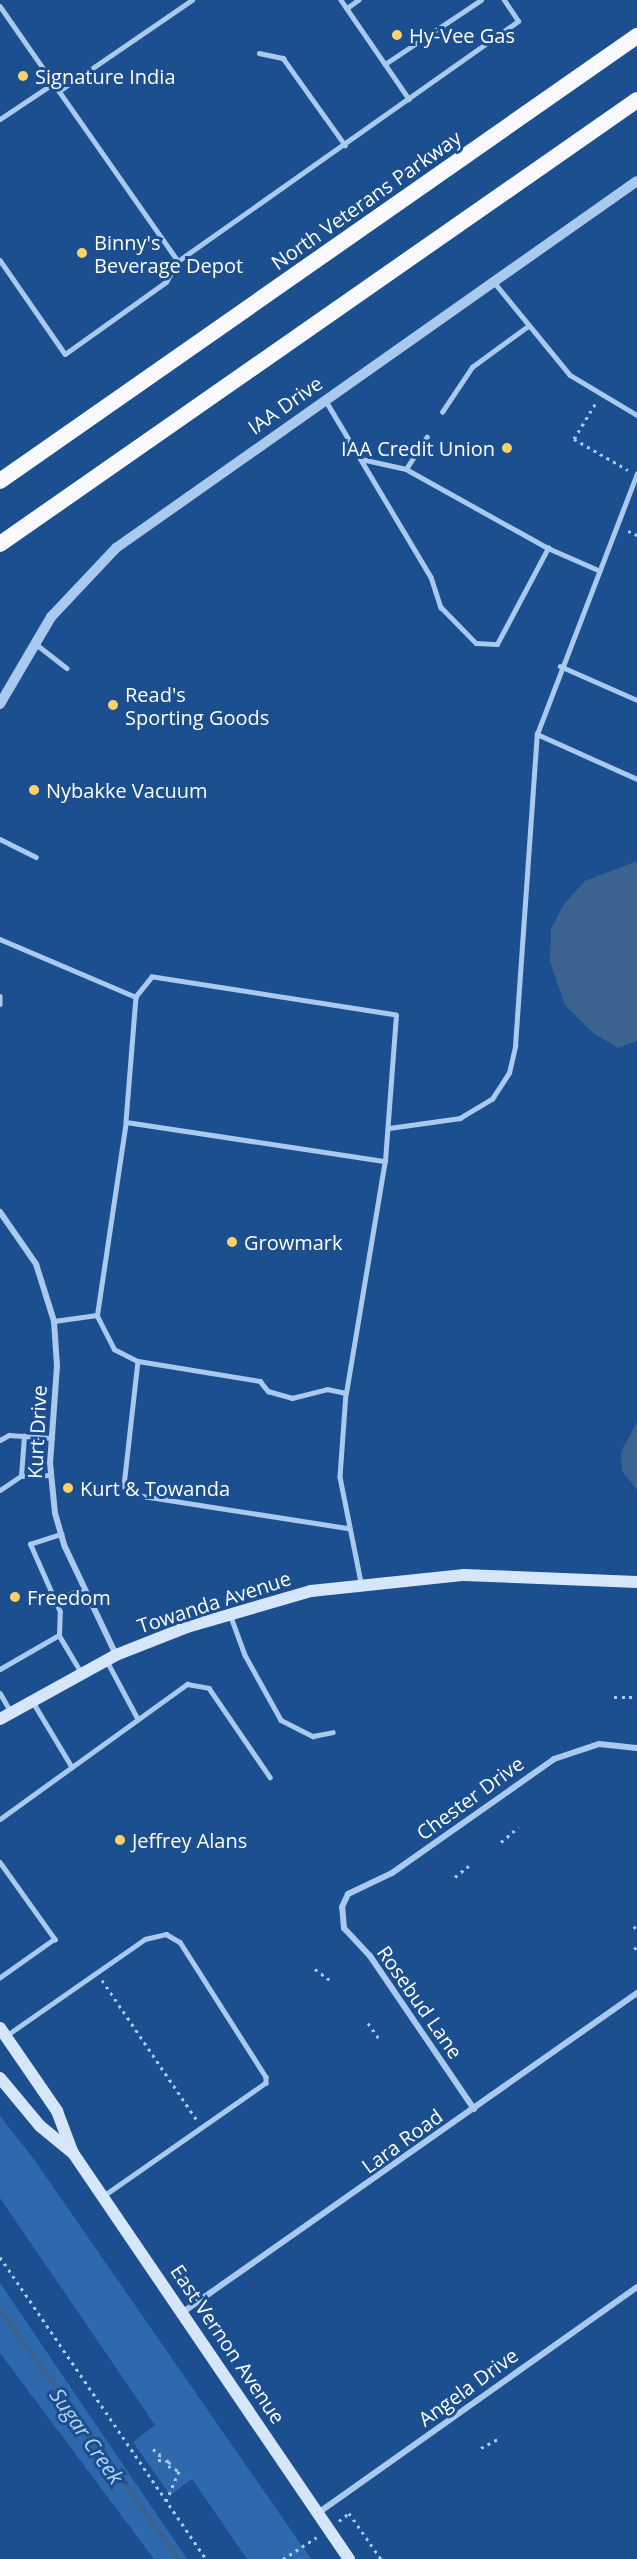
<!DOCTYPE html>
<style>
body{margin:0}
#map{position:relative;width:637px;height:2559px;overflow:hidden;background:#1b4f8f;font-family:"Open Sans",sans-serif}
div>[style]{position:absolute}
.green>*{inset:0;background:#2e69ad}
.water>*{inset:0;background:#3c6290}
.stream>*{height:5px;margin:-2.5px;padding:0 2.5px;transform-origin:2.5px;border-radius:2.5px;background:#3c6290}
.path>*{height:3px;margin-top:-1.5px;transform-origin:0;background:repeating-linear-gradient(90deg,#a9c9ee 0 3px,transparent 0 7.5px)}
.service>*{height:4.5px;margin:-2.25px;padding:0 2.25px;transform-origin:2.25px;border-radius:2.25px;background:#a9c9ee}
.minor>*{height:6px;margin:-3px;padding:0 3px;transform-origin:3px;border-radius:3px;background:#a9c9ee}
.tertiary>*{height:10px;margin:-5px;padding:0 5px;transform-origin:5px;border-radius:5px;background:#a9c9ee}
.secondary>*{height:12px;margin:-6px;padding:0 6px;transform-origin:6px;border-radius:6px;background:#d6e6fa}
.trunk>*{height:16px;margin:-8px;padding:0 8px;transform-origin:8px;border-radius:8px;background:#f8faff}
.dots>*{width:16px;height:16px;translate:-50% -50%;box-sizing:border-box;border:3px solid #1b4f8f;border-radius:50%}
span{translate:-50% -50%;white-space:nowrap;text-align:center;line-height:1.15;-webkit-text-stroke:6px #1b4f8f;paint-order:stroke}
.poi-label{font-size:20px;color:#fff}
.left{translate:0 -50%;text-align:left}
.right{translate:-100% -50%;text-align:right}
.street-label{font-size:20px;color:#fff}
.water-label{font-size:21px;color:#b5d3f5;font-style:italic}
</style>
<div id="map">
<div class="green">
<div style="clip-path:polygon(0 2116px,33px 2158px,311px 2559px,247px 2559px,192px 2479px,170px 2495px,133px 2442px,155px 2425px,0 2198px)"></div>
<div style="clip-path:polygon(0 2283px,187px 2559px,154px 2559px,0 2353px)"></div>
</div>
<div class="water">
<div style="clip-path:polygon(637px 861px,637px 1041px,618px 1048px,593px 1033px,565px 1005px,550px 962px,551px 929px,564px 904px,585px 881px)"></div>
<div style="clip-path:polygon(637px 1422px,637px 1490px,622px 1471px,621px 1452px)"></div>
</div>
<div class="stream">
<div style="left:0;top:2310px;width:306px;rotate:54.4deg"></div>
</div>
<div class="path">
<div style="left:595px;top:404px;width:41px;rotate:121deg"></div>
<div style="left:574px;top:439px;width:62px;rotate:29.9deg"></div>
<div style="left:628px;top:531px;width:10px;rotate:24deg"></div>
<div style="left:614px;top:1697px;width:21px"></div>
<div style="left:501px;top:1842px;width:23px;rotate:-40deg"></div>
<div style="left:455px;top:1877px;width:22px;rotate:-39deg"></div>
<div style="left:634px;top:1926px;width:6px;rotate:59deg"></div>
<div style="left:634px;top:1949px;width:4px;rotate:-34deg"></div>
<div style="left:315px;top:1969px;width:21px;rotate:37deg"></div>
<div style="left:102px;top:1980px;width:168px;rotate:55.9deg"></div>
<div style="left:368px;top:2023px;width:21px;rotate:55deg"></div>
<div style="left:0;top:2257px;width:366px;rotate:55.7deg"></div>
<div style="left:481px;top:2448px;width:21px;rotate:-28deg"></div>
<div style="left:153px;top:2449px;width:9px;rotate:36deg"></div>
<div style="left:160px;top:2454px;width:6px;rotate:108deg"></div>
<div style="left:158px;top:2460px;width:12px;rotate:5deg"></div>
<div style="left:170px;top:2461px;width:5px;rotate:112deg"></div>
<div style="left:168px;top:2466px;width:12px;rotate:24deg"></div>
<div style="left:179px;top:2471px;width:33px;rotate:113deg"></div>
<div style="left:339px;top:2521px;width:13px;rotate:-39deg"></div>
<div style="left:349px;top:2513px;width:56px;rotate:55.2deg"></div>
<div style="left:283px;top:2559px;width:40px;rotate:-32.9deg"></div>
</div>
<div class="service">
<div style="left:341px;top:0;width:120px;rotate:55.5deg"></div>
<div style="left:0;top:6px;width:103px;rotate:55.2deg"></div>
<div style="left:59px;top:91px;width:161px;rotate:-34.4deg"></div>
<div style="left:347px;top:8px;width:14px;rotate:-36deg"></div>
<div style="left:259px;top:53px;width:25px;rotate:12deg"></div>
<div style="left:283px;top:58px;width:107px;rotate:54.5deg"></div>
<div style="left:385px;top:64px;width:115px;rotate:-33.7deg"></div>
<div style="left:59px;top:91px;width:208px;rotate:55deg"></div>
<div style="left:0;top:119px;width:65px;rotate:-33.7deg"></div>
<div style="left:0;top:260px;width:114px;rotate:55.3deg"></div>
<div style="left:65px;top:354px;width:124px;rotate:-35.5deg"></div>
<div style="left:166px;top:282px;width:24px;rotate:-60deg"></div>
<div style="left:178px;top:261px;width:416px;rotate:-35.2deg"></div>
<div style="left:518px;top:21px;width:25px;rotate:-124deg"></div>
<div style="left:494px;top:282px;width:120px;rotate:50.7deg"></div>
<div style="left:570px;top:375px;width:78px;rotate:30.8deg"></div>
<div style="left:326px;top:401px;width:205px;rotate:59.2deg"></div>
<div style="left:431px;top:577px;width:32px;rotate:72deg"></div>
<div style="left:441px;top:607px;width:50px;rotate:45.8deg"></div>
<div style="left:476px;top:643px;width:21px;rotate:3deg"></div>
<div style="left:497px;top:644px;width:109px;rotate:-62deg"></div>
<div style="left:548px;top:548px;width:55px;rotate:23.7deg"></div>
<div style="left:442px;top:412px;width:54px;rotate:-56.3deg"></div>
<div style="left:472px;top:367px;width:69px;rotate:-36.2deg"></div>
<div style="left:361px;top:459px;width:46px;rotate:12.5deg"></div>
<div style="left:406px;top:469px;width:38px;rotate:-57deg"></div>
<div style="left:406px;top:469px;width:162px;rotate:29.1deg"></div>
<div style="left:36px;top:644px;width:39px;rotate:38deg"></div>
<div style="left:560px;top:666px;width:84px;rotate:23.8deg"></div>
<div style="left:537px;top:734px;width:110px;rotate:24.2deg"></div>
<div style="left:0;top:839px;width:40px;rotate:26.6deg"></div>
<div style="left:0;top:939px;width:148px;rotate:23.1deg"></div>
<div style="left:136px;top:997px;width:125px;rotate:94.6deg"></div>
<div style="left:0;top:996px;width:8px;rotate:90deg"></div>
<div style="left:389px;top:1128px;width:72px;rotate:-8deg"></div>
<div style="left:460px;top:1118px;width:37px;rotate:-31deg"></div>
<div style="left:492px;top:1099px;width:31px;rotate:-57deg"></div>
<div style="left:509px;top:1073px;width:28px;rotate:-77deg"></div>
<div style="left:515px;top:1046px;width:313px;rotate:-86deg"></div>
<div style="left:537px;top:734px;width:279px;rotate:-69deg"></div>
<div style="left:97px;top:1315px;width:195px;rotate:-81.5deg"></div>
<div style="left:126px;top:1122px;width:262px;rotate:8.6deg"></div>
<div style="left:54px;top:1321px;width:43px;rotate:-7.9deg"></div>
<div style="left:97px;top:1315px;width:38px;rotate:63deg"></div>
<div style="left:114px;top:1349px;width:27px;rotate:27deg"></div>
<div style="left:138px;top:1361px;width:124px;rotate:9.3deg"></div>
<div style="left:260px;top:1381px;width:13px;rotate:51deg"></div>
<div style="left:268px;top:1391px;width:25px;rotate:16deg"></div>
<div style="left:292px;top:1398px;width:36px;rotate:-14deg"></div>
<div style="left:327px;top:1389px;width:19px;rotate:12deg"></div>
<div style="left:346px;top:1393px;width:235px;rotate:-80.5deg"></div>
<div style="left:385px;top:1161px;width:146px;rotate:-85.7deg"></div>
<div style="left:396px;top:1015px;width:247px;rotate:-171.1deg"></div>
<div style="left:152px;top:977px;width:26px;rotate:129deg"></div>
<div style="left:138px;top:1361px;width:126px;rotate:96.4deg"></div>
<div style="left:124px;top:1486px;width:10px;rotate:53deg"></div>
<div style="left:130px;top:1494px;width:221px;rotate:8.9deg"></div>
<div style="left:346px;top:1393px;width:84px;rotate:94.1deg"></div>
<div style="left:340px;top:1477px;width:107px;rotate:78.7deg"></div>
<div style="left:0;top:1440px;width:10px;rotate:-29deg"></div>
<div style="left:9px;top:1435px;width:43px;rotate:4deg"></div>
<div style="left:21px;top:1476px;width:40px;rotate:-85.7deg"></div>
<div style="left:0;top:1490px;width:25px;rotate:-34deg"></div>
<div style="left:21px;top:1476px;width:29px;rotate:-2deg"></div>
<div style="left:55px;top:1601px;width:31px;rotate:-25deg"></div>
<div style="left:230px;top:1614px;width:44px;rotate:69.9deg"></div>
<div style="left:245px;top:1655px;width:74px;rotate:61deg"></div>
<div style="left:281px;top:1720px;width:36px;rotate:27deg"></div>
<div style="left:313px;top:1736px;width:20px;rotate:-11deg"></div>
<div style="left:59px;top:1635px;width:23px;rotate:-88deg"></div>
<div style="left:60px;top:1612px;width:74px;rotate:-113.8deg"></div>
<div style="left:30px;top:1544px;width:33px;rotate:-18deg"></div>
<div style="left:107px;top:1661px;width:66px;rotate:61.9deg"></div>
<div style="left:0;top:1669px;width:68px;rotate:-30deg"></div>
<div style="left:59px;top:1635px;width:43px;rotate:59.3deg"></div>
<div style="left:0;top:1693px;width:22px;rotate:60deg"></div>
<div style="left:33px;top:1702px;width:76px;rotate:59deg"></div>
<div style="left:0;top:1819px;width:231px;rotate:-35.8deg"></div>
<div style="left:187px;top:1684px;width:22px;rotate:10deg"></div>
<div style="left:209px;top:1688px;width:108px;rotate:55.6deg"></div>
<div style="left:0;top:1862px;width:95px;rotate:54.5deg"></div>
<div style="left:55px;top:1939px;width:67px;rotate:144.7deg"></div>
<div style="left:7px;top:2035px;width:168px;rotate:-34.8deg"></div>
<div style="left:145px;top:1939px;width:22px;rotate:-13deg"></div>
<div style="left:166px;top:1934px;width:16px;rotate:30deg"></div>
<div style="left:180px;top:1942px;width:160px;rotate:57.5deg"></div>
<div style="left:266px;top:2077px;width:6px;rotate:90deg"></div>
<div style="left:266px;top:2083px;width:198px;rotate:145.1deg"></div>
</div>
<div class="minor">
<div style="left:0;top:1212px;width:63px;rotate:55.3deg"></div>
<div style="left:36px;top:1264px;width:60px;rotate:72.5deg"></div>
<div style="left:54px;top:1321px;width:45px;rotate:86.2deg"></div>
<div style="left:57px;top:1366px;width:97px;rotate:94.1deg"></div>
<div style="left:50px;top:1463px;width:50px;rotate:84.3deg"></div>
<div style="left:55px;top:1513px;width:35px;rotate:74deg"></div>
<div style="left:65px;top:1547px;width:119px;rotate:64.7deg"></div>
<div style="left:474px;top:2109px;width:185px;rotate:-124.2deg"></div>
<div style="left:370px;top:1956px;width:38px;rotate:-133deg"></div>
<div style="left:344px;top:1928px;width:21px;rotate:-95deg"></div>
<div style="left:342px;top:1907px;width:14px;rotate:-65deg"></div>
<div style="left:348px;top:1894px;width:49px;rotate:-25.5deg"></div>
<div style="left:392px;top:1873px;width:198px;rotate:-35.1deg"></div>
<div style="left:554px;top:1759px;width:47px;rotate:-18.4deg"></div>
<div style="left:599px;top:1744px;width:38px;rotate:6deg"></div>
<div style="left:183px;top:2312px;width:555px;rotate:-35.09deg"></div>
<div style="left:318px;top:2513px;width:391px;rotate:-35.3deg"></div>
</div>
<div class="tertiary">
<div style="left:0;top:704px;width:101px;rotate:-59.6deg"></div>
<div style="left:51px;top:617px;width:95px;rotate:-46.7deg"></div>
<div style="left:116px;top:548px;width:637px;rotate:-35.16deg"></div>
</div>
<div class="secondary">
<div style="left:0;top:1719px;width:132px;rotate:-28.9deg"></div>
<div style="left:116px;top:1655px;width:76px;rotate:-21.5deg"></div>
<div style="left:187px;top:1627px;width:129px;rotate:-16.2deg"></div>
<div style="left:311px;top:1591px;width:154px;rotate:-6deg"></div>
<div style="left:464px;top:1575px;width:173px;rotate:2.3deg"></div>
<div style="left:0;top:2028px;width:101px;rotate:55.5deg"></div>
<div style="left:57px;top:2111px;width:43px;rotate:69.4deg"></div>
<div style="left:0;top:2078px;width:62px;rotate:50.2deg"></div>
<div style="left:40px;top:2126px;width:43px;rotate:39.3deg"></div>
<div style="left:73px;top:2153px;width:491px;rotate:55.8deg"></div>
</div>
<div class="trunk">
<div style="left:0;top:481px;width:777px;rotate:-34.94deg"></div>
<div style="left:0;top:544px;width:776px;rotate:-34.88deg"></div>
</div>
<div class="dots">
<div style="left:397px;top:35px;background:#ffd166"></div>
<div style="left:23px;top:76px;background:#ffd166"></div>
<div style="left:82px;top:253px;background:#ffd166"></div>
<div style="left:507px;top:448px;background:#ffd166"></div>
<div style="left:113px;top:705px;background:#ffd166"></div>
<div style="left:34px;top:790px;background:#ffd166"></div>
<div style="left:232px;top:1242px;background:#ffd166"></div>
<div style="left:68px;top:1488px;background:#ffd166"></div>
<div style="left:15px;top:1597px;background:#ffd166"></div>
<div style="left:120px;top:1840px;background:#ffd166"></div>
</div>
<div class="poi-label">
<span class="left" style="left:409px;top:35px">Hy-Vee Gas</span>
<span class="left" style="left:35px;top:76px">Signature India</span>
<span class="left" style="left:94px;top:254px">Binny's<br>Beverage Depot</span>
<span class="right" style="left:495px;top:448px">IAA Credit Union</span>
<span class="left" style="left:125px;top:706px">Read's<br>Sporting Goods</span>
<span class="left" style="left:46px;top:790px">Nybakke Vacuum</span>
<span class="left" style="left:244px;top:1242px">Growmark</span>
<span class="left" style="left:80px;top:1488px">Kurt &amp; Towanda</span>
<span class="left" style="left:27px;top:1597px">Freedom</span>
<span class="left" style="left:132px;top:1840px">Jeffrey Alans</span>
</div>
<div class="street-label">
<span style="left:366px;top:200px;rotate:-35deg">North Veterans Parkway</span>
<span style="left:285px;top:405px;rotate:-35deg">IAA Drive</span>
<span style="left:37px;top:1432px;rotate:-87deg">Kurt Drive</span>
<span style="left:214px;top:1602px;rotate:-18deg">Towanda Avenue</span>
<span style="left:470px;top:1798px;rotate:-36deg">Chester Drive</span>
<span style="left:420px;top:2002px;rotate:55deg">Rosebud Lane</span>
<span style="left:402px;top:2141px;rotate:-36deg">Lara Road</span>
<span style="left:228px;top:2344px;rotate:56deg">East Vernon Avenue</span>
<span style="left:468px;top:2387px;rotate:-36deg">Angela Drive</span>
</div>
<div class="water-label">
<span style="left:87px;top:2436px;rotate:55deg">Sugar Creek</span>
</div>
</div>
